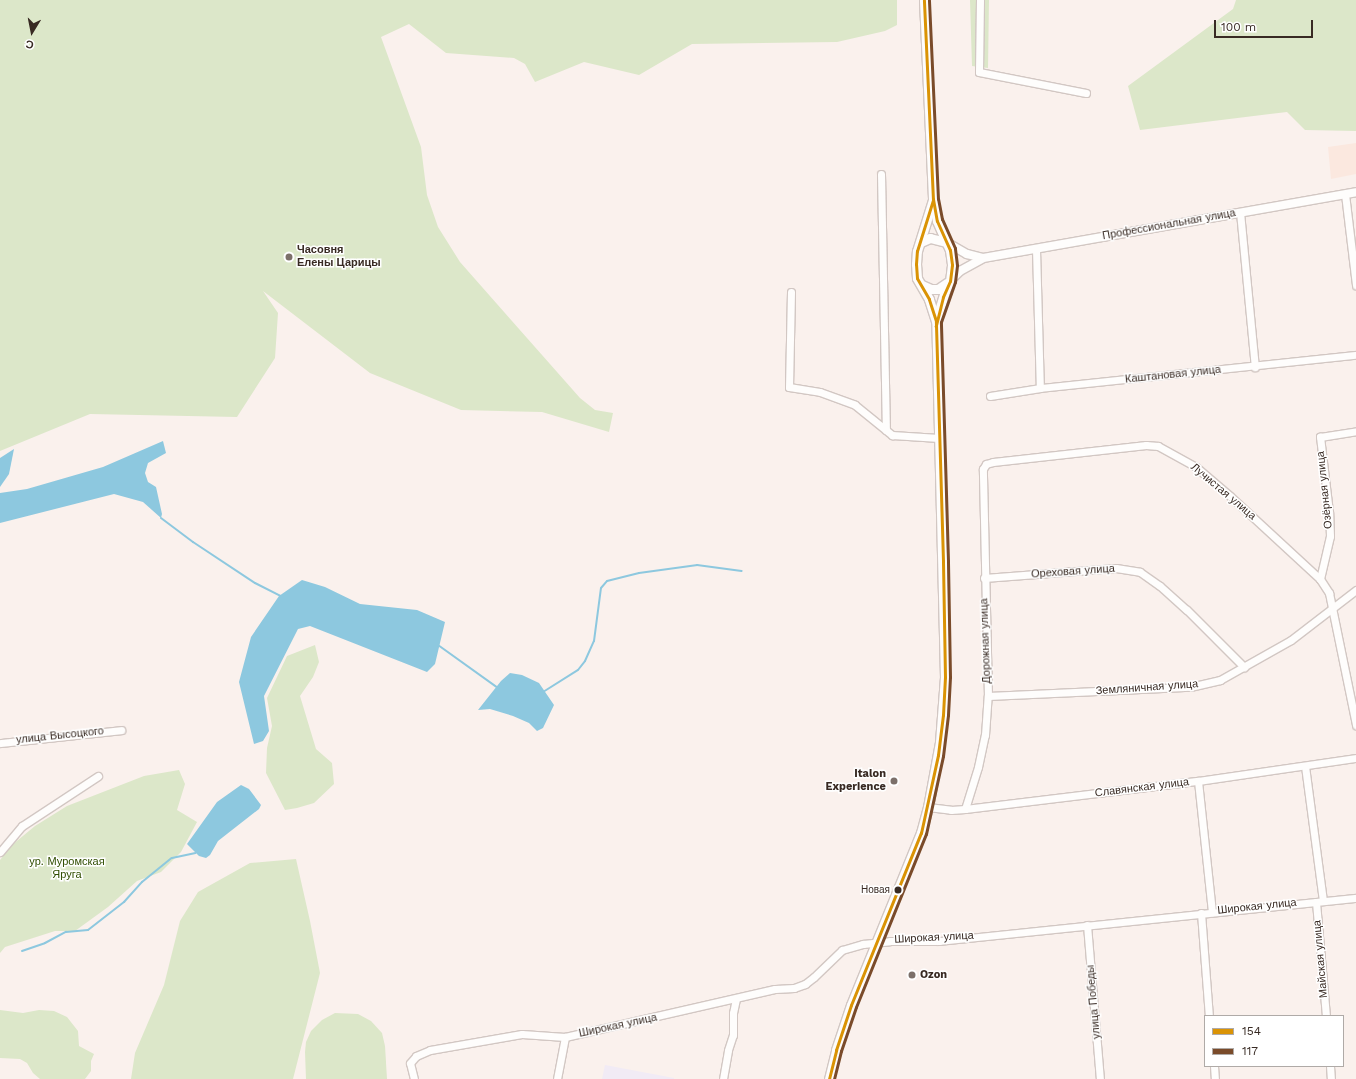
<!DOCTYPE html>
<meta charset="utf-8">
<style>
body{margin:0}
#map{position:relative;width:1356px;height:1079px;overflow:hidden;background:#faf1ed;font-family:"Work Sans",sans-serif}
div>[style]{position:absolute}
.built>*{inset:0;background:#fbe8df}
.education>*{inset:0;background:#f1ebf5}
.green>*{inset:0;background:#dce7c9}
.water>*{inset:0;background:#8dc8df}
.stream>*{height:2px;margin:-1px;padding:0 1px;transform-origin:1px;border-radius:1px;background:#8dc8df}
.roads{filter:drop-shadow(1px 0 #d2c7c3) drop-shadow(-1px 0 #d2c7c3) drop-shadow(0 1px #d2c7c3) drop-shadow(0 -1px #d2c7c3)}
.minor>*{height:7px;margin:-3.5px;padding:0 3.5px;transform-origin:3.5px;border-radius:3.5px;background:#fefdfc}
.tertiary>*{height:8px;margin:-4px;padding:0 4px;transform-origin:4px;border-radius:4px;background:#fefdfc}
.secondary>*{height:9px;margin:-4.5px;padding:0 4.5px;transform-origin:4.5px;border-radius:4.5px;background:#fefdfc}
.bus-1>*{height:3px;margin:-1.5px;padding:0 1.5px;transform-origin:1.5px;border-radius:1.5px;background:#da9305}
.bus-2>*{height:3px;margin:-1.5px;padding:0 1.5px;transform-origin:1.5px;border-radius:1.5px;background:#7a4b2a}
.dots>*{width:11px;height:11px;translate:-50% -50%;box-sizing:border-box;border:2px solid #fff;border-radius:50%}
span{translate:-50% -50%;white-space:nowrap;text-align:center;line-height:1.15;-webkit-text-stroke:3px #fff;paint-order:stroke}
.bus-label{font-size:10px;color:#382a23}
.right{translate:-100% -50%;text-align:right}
.street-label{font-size:11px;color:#382a23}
.poi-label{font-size:11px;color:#382a23;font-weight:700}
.left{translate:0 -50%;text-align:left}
.park-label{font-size:11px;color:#304d01}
.legend{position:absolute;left:1204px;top:1015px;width:140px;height:52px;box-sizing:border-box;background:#fff;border:1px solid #afaaa7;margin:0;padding:5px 7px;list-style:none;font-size:12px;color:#382a23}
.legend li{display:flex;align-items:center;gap:8px;height:20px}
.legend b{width:20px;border:1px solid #afaaa7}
.north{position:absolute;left:12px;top:12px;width:40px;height:40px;-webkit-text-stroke:3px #fff;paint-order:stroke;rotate:190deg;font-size:11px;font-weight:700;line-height:16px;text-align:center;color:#382a23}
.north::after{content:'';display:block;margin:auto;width:14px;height:18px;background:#382a23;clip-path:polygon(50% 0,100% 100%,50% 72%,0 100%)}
.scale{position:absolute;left:1214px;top:20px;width:99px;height:18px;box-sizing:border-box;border:2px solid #382a23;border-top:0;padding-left:5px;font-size:12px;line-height:14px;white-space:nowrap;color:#382a23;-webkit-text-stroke:3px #fff;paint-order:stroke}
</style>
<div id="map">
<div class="built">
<div style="clip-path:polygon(1356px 143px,1356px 174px,1331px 179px,1328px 147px)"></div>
</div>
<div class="education">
<div style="clip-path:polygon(605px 1065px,674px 1078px,674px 1079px,602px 1079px)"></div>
</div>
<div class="green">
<div style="clip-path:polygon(0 0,897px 0,897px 25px,885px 31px,837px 42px,692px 44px,639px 75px,584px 62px,535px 82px,525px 64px,514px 58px,446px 53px,409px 24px,381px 37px,421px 147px,427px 195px,438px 227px,460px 262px,580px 398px,595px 410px,613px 413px,609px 432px,542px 412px,461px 410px,370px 373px,263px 291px,278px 313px,275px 358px,237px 417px,90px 414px,0 451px)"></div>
<div style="clip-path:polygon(970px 0,989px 0,988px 68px,972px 66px)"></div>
<div style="clip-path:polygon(1236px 0,1356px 0,1356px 131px,1305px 130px,1287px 112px,1140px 130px,1128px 86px,1233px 9px)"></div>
<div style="clip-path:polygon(315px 645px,319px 662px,313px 677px,300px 696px,316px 749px,332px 763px,334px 784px,314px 803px,297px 808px,285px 810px,266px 773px,267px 748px,272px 726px,267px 698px,287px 656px)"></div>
<div style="clip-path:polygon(179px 770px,185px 784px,177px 810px,197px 822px,181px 852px,161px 872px,137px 881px,108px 907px,75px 931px,55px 931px,5px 947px,0 953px,0 860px,12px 845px,35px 826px,67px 806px,144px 776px)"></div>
<div style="clip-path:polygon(296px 859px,310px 921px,320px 973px,293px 1079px,131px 1079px,135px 1053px,164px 985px,180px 921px,198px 892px,250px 863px)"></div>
<div style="clip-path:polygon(0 1010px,23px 1013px,39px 1010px,54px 1011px,67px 1017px,78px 1031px,79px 1046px,94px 1054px,91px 1061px,91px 1071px,85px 1079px,40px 1079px,33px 1073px,27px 1063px,20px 1059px,0 1058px)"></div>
<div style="clip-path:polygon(335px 1013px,358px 1014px,371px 1021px,382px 1033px,385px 1046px,387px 1079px,306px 1079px,305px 1052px,306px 1042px,311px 1031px,322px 1020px)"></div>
</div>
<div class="water">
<div style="clip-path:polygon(163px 441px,166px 453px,148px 463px,145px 473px,148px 482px,156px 487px,162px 514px,161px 518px,143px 502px,114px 494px,0 523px,0 493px,27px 489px,103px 467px)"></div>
<div style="clip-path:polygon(14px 449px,9px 474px,0 487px,0 458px)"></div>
<div style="clip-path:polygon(302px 580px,325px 587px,360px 604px,417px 610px,445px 622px,435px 664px,427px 672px,310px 626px,298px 629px,264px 696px,269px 731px,263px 741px,254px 744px,239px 682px,251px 637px,279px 596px)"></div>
<div style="clip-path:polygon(510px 673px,522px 675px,539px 683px,554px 705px,543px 728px,537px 731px,529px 723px,513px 716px,490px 709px,478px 710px,501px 681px)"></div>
<div style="clip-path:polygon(241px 785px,249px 789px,261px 805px,259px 809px,218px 841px,210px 855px,206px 858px,199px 856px,187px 844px,217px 802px)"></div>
</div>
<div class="stream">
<div style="left:161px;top:518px;width:40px;rotate:37deg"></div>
<div style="left:193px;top:542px;width:74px;rotate:33.5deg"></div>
<div style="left:255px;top:583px;width:28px;rotate:27deg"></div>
<div style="left:438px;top:645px;width:74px;rotate:35.6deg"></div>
<div style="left:543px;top:692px;width:41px;rotate:-32.2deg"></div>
<div style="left:578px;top:670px;width:11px;rotate:-52deg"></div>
<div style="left:585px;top:661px;width:22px;rotate:-66deg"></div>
<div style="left:594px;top:641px;width:53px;rotate:-82.5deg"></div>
<div style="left:601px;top:588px;width:9px;rotate:-49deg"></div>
<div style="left:607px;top:581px;width:33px;rotate:-14deg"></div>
<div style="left:639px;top:573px;width:59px;rotate:-7.9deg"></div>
<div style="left:697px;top:565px;width:45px;rotate:7.6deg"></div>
<div style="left:22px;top:951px;width:24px;rotate:-19deg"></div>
<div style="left:45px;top:943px;width:24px;rotate:-28deg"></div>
<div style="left:66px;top:932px;width:22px;rotate:-5deg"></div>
<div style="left:88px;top:930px;width:46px;rotate:-37.9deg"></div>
<div style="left:124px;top:902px;width:27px;rotate:-48deg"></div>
<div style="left:142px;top:882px;width:38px;rotate:-39deg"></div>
<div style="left:172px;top:858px;width:24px;rotate:-12deg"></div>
</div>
<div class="roads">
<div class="minor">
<div style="left:980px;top:0;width:72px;rotate:90.8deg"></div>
<div style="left:979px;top:72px;width:109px;rotate:11.1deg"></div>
<div style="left:881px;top:174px;width:256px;rotate:88.9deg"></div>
<div style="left:1345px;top:194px;width:92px;rotate:83.1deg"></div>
<div style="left:1240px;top:212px;width:156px;rotate:84.5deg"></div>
<div style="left:1036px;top:249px;width:139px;rotate:88.4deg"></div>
<div style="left:791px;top:292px;width:95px;rotate:91.2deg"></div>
<div style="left:789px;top:387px;width:31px;rotate:9deg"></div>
<div style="left:820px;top:392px;width:37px;rotate:20deg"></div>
<div style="left:855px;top:405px;width:48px;rotate:39deg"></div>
<div style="left:892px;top:435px;width:47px;rotate:3.7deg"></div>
<div style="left:990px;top:396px;width:51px;rotate:-9.1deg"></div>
<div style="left:1040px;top:388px;width:318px;rotate:-6deg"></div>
<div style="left:984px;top:578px;width:132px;rotate:-4.3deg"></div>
<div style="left:1116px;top:568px;width:24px;rotate:9deg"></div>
<div style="left:1140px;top:572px;width:24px;rotate:35deg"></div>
<div style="left:1160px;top:586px;width:36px;rotate:42deg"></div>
<div style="left:1187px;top:610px;width:81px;rotate:45deg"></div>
<div style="left:1320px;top:579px;width:44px;rotate:-76.9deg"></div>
<div style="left:1330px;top:536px;width:24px;rotate:-92deg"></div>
<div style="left:1329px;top:512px;width:76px;rotate:-96.8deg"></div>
<div style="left:1320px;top:437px;width:36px;rotate:-9deg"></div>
<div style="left:988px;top:696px;width:202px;rotate:-2.6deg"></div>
<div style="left:1190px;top:687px;width:31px;rotate:-13deg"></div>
<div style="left:1220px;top:680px;width:81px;rotate:-29.4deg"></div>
<div style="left:1291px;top:640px;width:82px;rotate:-37.6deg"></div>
<div style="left:0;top:743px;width:122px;rotate:-6.1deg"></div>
<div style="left:1305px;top:766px;width:136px;rotate:82.4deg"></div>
<div style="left:1198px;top:781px;width:132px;rotate:83.9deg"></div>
<div style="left:928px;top:807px;width:23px;rotate:7deg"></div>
<div style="left:951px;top:810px;width:14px;rotate:-4deg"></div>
<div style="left:965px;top:809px;width:235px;rotate:-6.9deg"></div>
<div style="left:1198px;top:781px;width:160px;rotate:-8.3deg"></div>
<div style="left:965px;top:809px;width:44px;rotate:-72.8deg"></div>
<div style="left:978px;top:767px;width:33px;rotate:-78deg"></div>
<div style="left:985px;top:735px;width:39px;rotate:-86deg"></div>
<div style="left:988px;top:696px;width:227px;rotate:-91.3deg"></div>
<div style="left:983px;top:469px;width:6px;rotate:-59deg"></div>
<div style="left:986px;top:464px;width:7px;rotate:-16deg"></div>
<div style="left:993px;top:462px;width:154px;rotate:-6.3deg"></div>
<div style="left:1146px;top:445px;width:12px;rotate:5deg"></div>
<div style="left:1158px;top:446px;width:43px;rotate:28.9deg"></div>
<div style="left:1196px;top:467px;width:45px;rotate:40.5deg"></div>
<div style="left:1230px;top:496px;width:122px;rotate:42.7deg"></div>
<div style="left:1320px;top:579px;width:17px;rotate:57deg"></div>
<div style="left:1329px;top:593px;width:135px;rotate:78.4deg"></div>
<div style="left:0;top:852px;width:34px;rotate:-50deg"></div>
<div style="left:22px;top:826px;width:91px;rotate:-33.3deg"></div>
<div style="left:1316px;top:902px;width:114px;rotate:85deg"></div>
<div style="left:1201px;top:913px;width:103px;rotate:85.6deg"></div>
<div style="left:1087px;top:925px;width:155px;rotate:85.2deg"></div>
<div style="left:1214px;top:1066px;width:13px;rotate:86deg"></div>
<div style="left:1330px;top:1066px;width:13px;rotate:86deg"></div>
<div style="left:414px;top:1079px;width:16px;rotate:-104deg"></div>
<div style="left:410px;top:1063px;width:9px;rotate:-49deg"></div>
<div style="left:416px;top:1056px;width:15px;rotate:-23deg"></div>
<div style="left:430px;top:1050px;width:93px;rotate:-9.9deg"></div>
<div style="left:522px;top:1034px;width:43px;rotate:4deg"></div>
<div style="left:565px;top:1037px;width:215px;rotate:-12.9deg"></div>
<div style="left:775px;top:989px;width:19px;rotate:-3deg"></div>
<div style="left:794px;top:988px;width:12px;rotate:-20deg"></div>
<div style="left:805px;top:984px;width:11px;rotate:-38deg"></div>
<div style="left:814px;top:977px;width:39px;rotate:-44deg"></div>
<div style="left:842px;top:950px;width:22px;rotate:-16deg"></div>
<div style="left:863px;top:944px;width:27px;rotate:-6deg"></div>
<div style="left:890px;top:941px;width:49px"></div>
<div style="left:939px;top:941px;width:419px;rotate:-5.9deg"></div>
<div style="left:557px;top:1079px;width:43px;rotate:-79.2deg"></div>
<div style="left:723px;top:1079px;width:29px;rotate:-80deg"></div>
<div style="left:728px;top:1050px;width:16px;rotate:-72deg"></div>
<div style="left:733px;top:1035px;width:22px;rotate:-90deg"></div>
<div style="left:733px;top:1013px;width:14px;rotate:-78deg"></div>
</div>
<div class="tertiary">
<div style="left:946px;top:242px;width:24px;rotate:30deg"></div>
<div style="left:967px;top:254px;width:16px;rotate:14deg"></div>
<div style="left:950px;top:281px;width:14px;rotate:-45deg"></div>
<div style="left:960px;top:271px;width:26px;rotate:-29deg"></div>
<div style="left:983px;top:258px;width:379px;rotate:-10deg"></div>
</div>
<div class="secondary">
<div style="left:924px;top:0;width:200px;rotate:87.4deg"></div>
<div style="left:933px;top:200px;width:21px;rotate:79deg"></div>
<div style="left:937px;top:221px;width:32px;rotate:66deg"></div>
<div style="left:950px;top:250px;width:15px;rotate:82deg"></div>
<div style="left:952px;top:265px;width:16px;rotate:97deg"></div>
<div style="left:950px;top:281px;width:11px;rotate:117deg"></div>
<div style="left:945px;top:291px;width:30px;rotate:107deg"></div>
<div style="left:921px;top:242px;width:10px;rotate:-24deg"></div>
<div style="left:930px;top:238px;width:16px;rotate:14deg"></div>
<div style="left:922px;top:285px;width:10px;rotate:24deg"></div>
<div style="left:931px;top:289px;width:7px"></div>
<div style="left:938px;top:289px;width:11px;rotate:-34deg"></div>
<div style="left:829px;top:1079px;width:30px;rotate:-76deg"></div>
<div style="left:836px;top:1050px;width:47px;rotate:-71.6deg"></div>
<div style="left:851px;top:1005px;width:186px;rotate:-67.9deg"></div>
<div style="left:921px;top:833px;width:27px;rotate:-75deg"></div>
<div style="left:928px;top:807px;width:66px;rotate:-79.5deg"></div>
<div style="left:940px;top:742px;width:65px;rotate:-85.6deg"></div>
<div style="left:945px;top:677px;width:356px;rotate:-91.4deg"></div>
<div style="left:936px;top:321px;width:23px;rotate:-108deg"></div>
<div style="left:929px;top:299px;width:24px;rotate:-120deg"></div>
<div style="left:917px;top:278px;width:14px;rotate:-94deg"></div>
<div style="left:916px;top:264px;width:13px;rotate:-86deg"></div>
<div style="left:917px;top:251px;width:53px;rotate:-72.6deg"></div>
</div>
</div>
<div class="bus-1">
<div style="left:933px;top:199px;width:22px;rotate:80deg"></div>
<div style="left:937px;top:221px;width:32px;rotate:66deg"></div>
<div style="left:950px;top:250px;width:15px;rotate:82deg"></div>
<div style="left:952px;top:265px;width:16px;rotate:97deg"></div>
<div style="left:950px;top:281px;width:17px;rotate:114deg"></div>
<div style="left:943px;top:297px;width:30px;rotate:104deg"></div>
<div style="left:829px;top:1079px;width:30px;rotate:-76deg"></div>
<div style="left:836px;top:1050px;width:47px;rotate:-71.6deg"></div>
<div style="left:851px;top:1005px;width:186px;rotate:-67.9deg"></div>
<div style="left:921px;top:833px;width:80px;rotate:-77.7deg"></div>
<div style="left:938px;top:755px;width:40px;rotate:-82.9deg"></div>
<div style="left:943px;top:715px;width:38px;rotate:-87deg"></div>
<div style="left:945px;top:677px;width:116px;rotate:-91deg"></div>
<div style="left:943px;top:561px;width:240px;rotate:-91.7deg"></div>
<div style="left:936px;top:321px;width:23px;rotate:-108deg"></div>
<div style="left:929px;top:299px;width:24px;rotate:-120deg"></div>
<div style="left:917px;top:278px;width:14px;rotate:-94deg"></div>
<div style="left:916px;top:264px;width:13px;rotate:-86deg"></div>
<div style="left:917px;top:251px;width:53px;rotate:-72.6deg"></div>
<div style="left:933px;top:200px;width:200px;rotate:-92.6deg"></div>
</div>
<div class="bus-2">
<div style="left:834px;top:1079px;width:29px;rotate:-76deg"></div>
<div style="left:841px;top:1051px;width:46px;rotate:-71.2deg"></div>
<div style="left:856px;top:1007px;width:187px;rotate:-68deg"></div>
<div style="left:926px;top:834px;width:80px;rotate:-77.7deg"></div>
<div style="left:943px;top:756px;width:41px;rotate:-83deg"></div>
<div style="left:948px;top:715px;width:38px;rotate:-87deg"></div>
<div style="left:950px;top:677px;width:116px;rotate:-91deg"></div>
<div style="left:948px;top:561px;width:239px;rotate:-91.7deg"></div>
<div style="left:941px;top:322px;width:42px;rotate:-70.7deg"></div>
<div style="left:955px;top:282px;width:17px;rotate:-83deg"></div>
<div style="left:957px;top:265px;width:17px;rotate:-97deg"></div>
<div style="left:955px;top:248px;width:32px;rotate:-114deg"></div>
<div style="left:942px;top:219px;width:20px;rotate:-101deg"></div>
<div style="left:938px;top:199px;width:199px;rotate:-92.6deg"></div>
</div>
<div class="dots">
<div style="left:289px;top:257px;background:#7c706a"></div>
<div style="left:894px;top:781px;background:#7c706a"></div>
<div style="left:898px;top:890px;background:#382a23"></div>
<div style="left:912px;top:975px;background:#7c706a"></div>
</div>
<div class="bus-label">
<span class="right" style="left:890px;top:890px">Новая</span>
</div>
<div class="street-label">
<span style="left:1169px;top:225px;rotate:-10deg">Профессиональная улица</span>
<span style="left:1173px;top:375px;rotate:-6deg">Каштановая улица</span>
<span style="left:1325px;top:490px;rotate:-96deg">Озёрная улица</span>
<span style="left:1223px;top:492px;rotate:40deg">Лучистая улица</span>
<span style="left:1073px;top:572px;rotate:-4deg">Ореховая улица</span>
<span style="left:986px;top:641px;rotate:-92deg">Дорожная улица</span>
<span style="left:1147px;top:688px;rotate:-4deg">Земляничная улица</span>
<span style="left:60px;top:736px;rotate:-6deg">улица Высоцкого</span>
<span style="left:1142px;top:788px;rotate:-7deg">Славянская улица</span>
<span style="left:1257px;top:907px;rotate:-6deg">Широкая улица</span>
<span style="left:934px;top:938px;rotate:-3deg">Широкая улица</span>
<span style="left:1321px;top:959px;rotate:-95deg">Майская улица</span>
<span style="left:1094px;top:1002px;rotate:-95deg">улица Победы</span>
<span style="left:618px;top:1026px;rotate:-12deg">Широкая улица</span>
</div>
<div class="poi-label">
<span class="left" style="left:297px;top:257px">Часовня<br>Елены Царицы</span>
<span class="right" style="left:886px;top:781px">Italon<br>Experience</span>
<span class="left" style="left:920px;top:975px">Ozon</span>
</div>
<div class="park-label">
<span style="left:67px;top:869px">ур. Муромская<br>Яруга</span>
</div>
<ul class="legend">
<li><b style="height:5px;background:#da9305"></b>154</li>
<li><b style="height:5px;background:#7a4b2a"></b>117</li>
</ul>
<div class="north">С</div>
<div class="scale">100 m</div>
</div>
